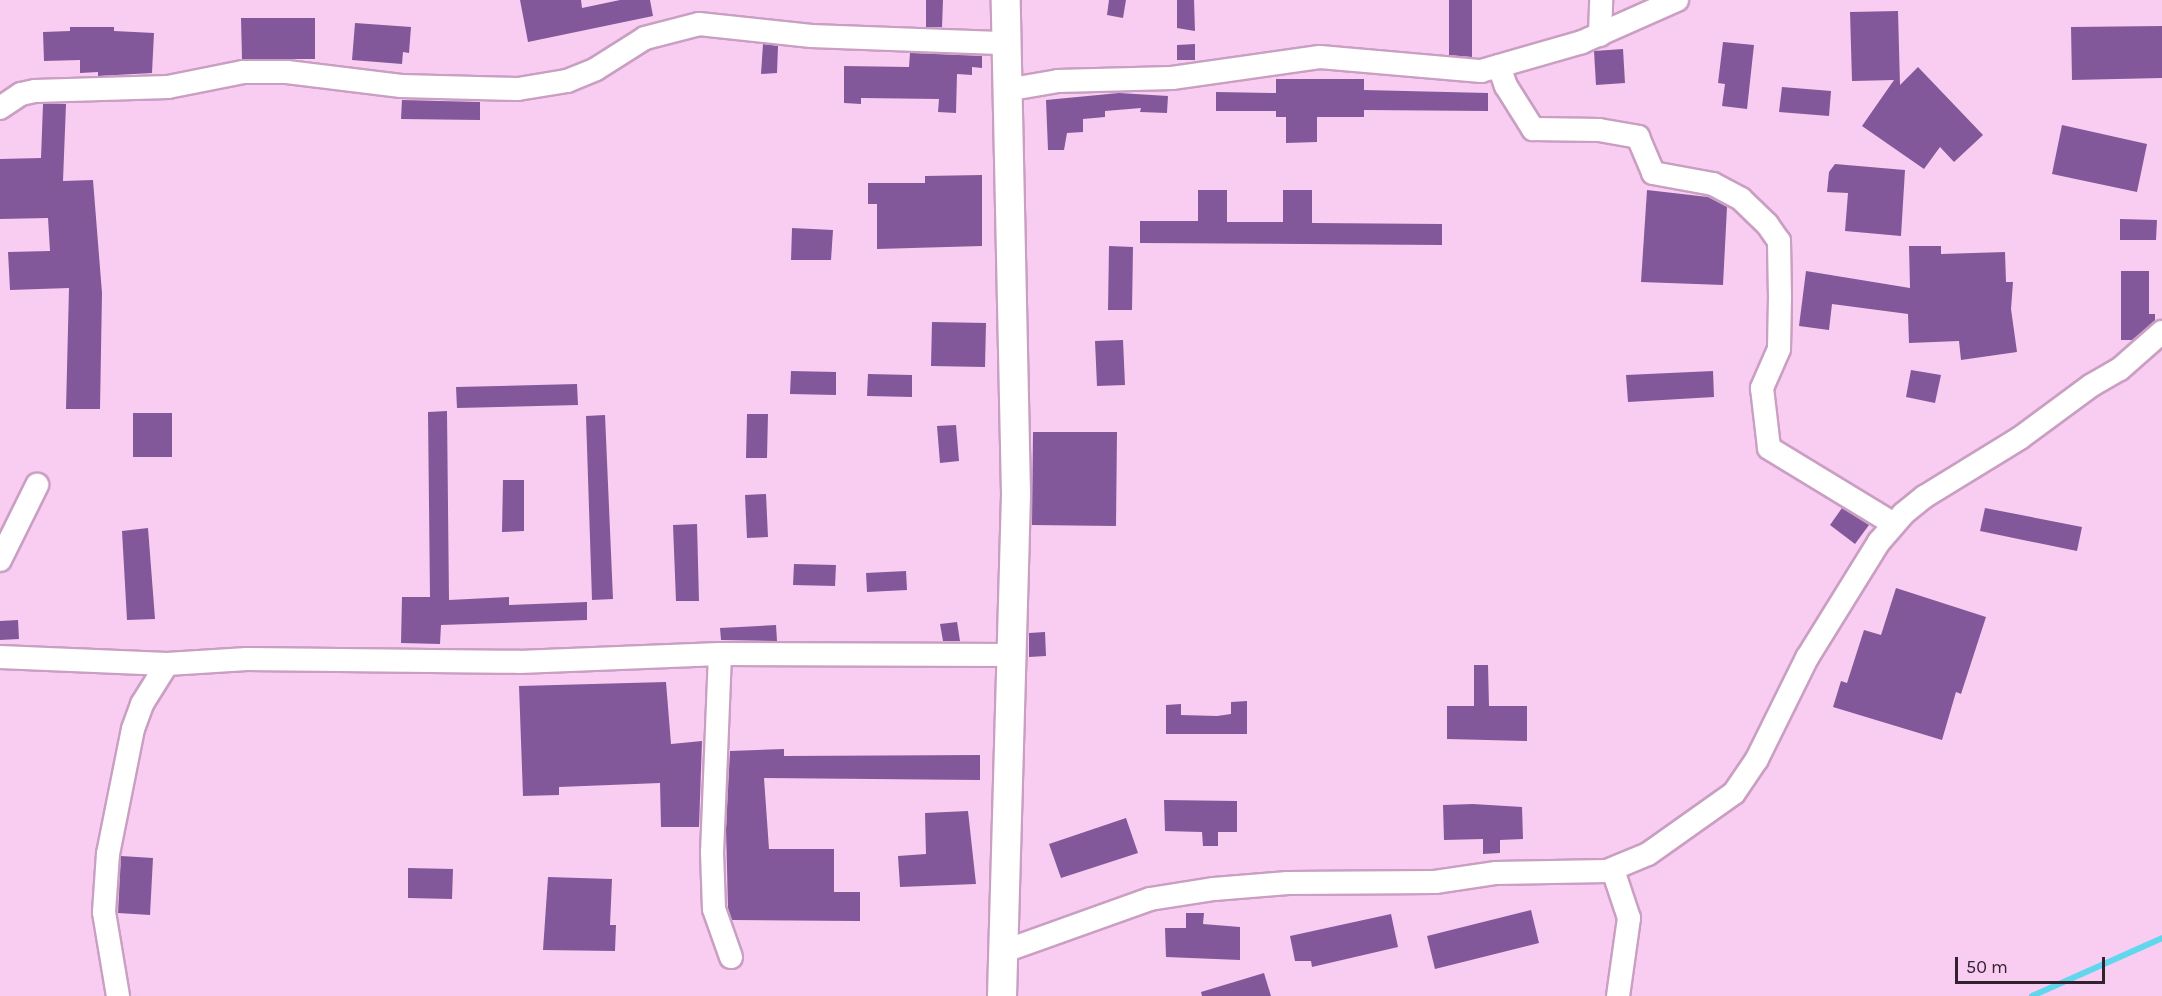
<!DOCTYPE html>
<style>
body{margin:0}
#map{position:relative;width:2162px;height:996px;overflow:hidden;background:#f9cdf1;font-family:Karla,sans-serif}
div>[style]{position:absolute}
.stream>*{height:6px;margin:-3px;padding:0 3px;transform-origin:3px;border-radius:3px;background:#61d7ee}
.building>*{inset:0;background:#82589a}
.roads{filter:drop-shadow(2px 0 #c99fc2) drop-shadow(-2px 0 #c99fc2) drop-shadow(0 2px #c99fc2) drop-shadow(0 -2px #c99fc2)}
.minor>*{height:22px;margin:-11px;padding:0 11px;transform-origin:11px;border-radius:11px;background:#fff}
.tertiary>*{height:28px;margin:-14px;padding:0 14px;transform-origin:14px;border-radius:14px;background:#fff}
span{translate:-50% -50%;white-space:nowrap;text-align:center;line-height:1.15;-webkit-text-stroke:6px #f9cdf1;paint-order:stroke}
.scale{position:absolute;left:1955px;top:957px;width:150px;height:27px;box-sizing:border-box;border:3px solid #322230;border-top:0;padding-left:8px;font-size:18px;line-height:21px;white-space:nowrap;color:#322230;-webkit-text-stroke:4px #f9cdf1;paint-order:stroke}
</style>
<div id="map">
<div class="stream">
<div style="left:2032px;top:996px;width:142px;rotate:-24deg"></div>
</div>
<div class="building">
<div style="clip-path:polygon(520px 0,581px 0,582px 8px,620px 0,650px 0,653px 16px,528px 42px)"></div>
<div style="clip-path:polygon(926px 0,943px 0,942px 27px,926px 27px)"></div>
<div style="clip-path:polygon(1109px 0,1126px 0,1123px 18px,1107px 15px)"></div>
<div style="clip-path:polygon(1177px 0,1194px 0,1195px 31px,1177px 28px)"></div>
<div style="clip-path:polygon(1449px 0,1472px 0,1472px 57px,1449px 55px)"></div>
<div style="clip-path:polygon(1898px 11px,1900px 85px,1918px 67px,1983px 135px,1954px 162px,1940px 147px,1924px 169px,1862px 126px,1894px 80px,1852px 81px,1850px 12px)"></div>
<div style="clip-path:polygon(241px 18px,315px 18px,315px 59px,242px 59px)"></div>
<div style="clip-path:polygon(355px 23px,411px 27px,409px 53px,403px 52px,402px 64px,352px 60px)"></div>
<div style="clip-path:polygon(2162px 26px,2162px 78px,2072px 80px,2071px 27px)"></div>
<div style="clip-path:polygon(70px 27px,114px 27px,114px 31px,154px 33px,152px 73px,98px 76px,98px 72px,80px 73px,80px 60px,44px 61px,43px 32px,70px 31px)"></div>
<div style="clip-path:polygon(1723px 42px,1754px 45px,1747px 109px,1722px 106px,1725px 84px,1718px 83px)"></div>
<div style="clip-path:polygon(763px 44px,778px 46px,777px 73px,761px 74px)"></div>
<div style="clip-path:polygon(1195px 44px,1195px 60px,1177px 60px,1177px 45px)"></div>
<div style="clip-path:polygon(1623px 49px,1625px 83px,1596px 85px,1594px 51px)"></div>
<div style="clip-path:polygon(910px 53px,982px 56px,982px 68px,972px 67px,972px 75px,957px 74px,956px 113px,938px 112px,939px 99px,861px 98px,861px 104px,844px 103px,844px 66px,909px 67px)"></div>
<div style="clip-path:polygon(1276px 79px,1364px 79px,1364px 90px,1488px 93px,1488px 111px,1364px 110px,1364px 117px,1317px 117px,1317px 142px,1286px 143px,1286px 117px,1276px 117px,1276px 111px,1216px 111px,1216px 92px,1276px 93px)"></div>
<div style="clip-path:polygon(1782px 87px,1831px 91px,1829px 116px,1779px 112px)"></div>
<div style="clip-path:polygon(1119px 93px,1168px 96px,1167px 113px,1140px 112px,1141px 108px,1105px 111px,1105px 117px,1083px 119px,1083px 132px,1067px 133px,1064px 150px,1048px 150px,1046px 100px)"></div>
<div style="clip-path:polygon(402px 100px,480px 102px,480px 120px,401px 119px)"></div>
<div style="clip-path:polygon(43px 104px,66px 104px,63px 181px,93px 180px,102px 293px,100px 409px,66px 409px,69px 288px,10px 290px,8px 252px,50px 251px,48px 218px,0 219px,0 159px,41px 158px)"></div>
<div style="clip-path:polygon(2062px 125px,2147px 144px,2137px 192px,2052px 174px)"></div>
<div style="clip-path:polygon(1835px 164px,1905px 170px,1901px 236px,1845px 231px,1848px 193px,1827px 192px,1829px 172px)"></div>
<div style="clip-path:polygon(982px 175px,982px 246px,877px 249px,877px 204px,868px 204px,868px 183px,925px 183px,925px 176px)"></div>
<div style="clip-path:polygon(1198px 190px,1227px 190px,1227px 222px,1283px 222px,1283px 190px,1312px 190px,1312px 223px,1442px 224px,1442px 245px,1140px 243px,1140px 221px,1198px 221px)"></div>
<div style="clip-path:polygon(1647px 190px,1708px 197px,1727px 207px,1723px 285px,1641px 282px)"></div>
<div style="clip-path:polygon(2120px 219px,2157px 220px,2156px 240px,2120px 240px)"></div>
<div style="clip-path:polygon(792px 228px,833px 230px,831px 260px,791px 260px)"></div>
<div style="clip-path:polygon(1109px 246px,1133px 247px,1132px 310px,1108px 310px)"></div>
<div style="clip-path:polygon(1909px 246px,1941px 246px,1941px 254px,2005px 252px,2006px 282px,2013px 282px,2011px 309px,2017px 352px,1961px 360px,1959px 341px,1909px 343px,1908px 314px,1832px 304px,1829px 330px,1799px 326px,1806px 271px,1910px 288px)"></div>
<div style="clip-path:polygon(2121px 271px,2149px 271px,2149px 314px,2155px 314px,2155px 321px,2132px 340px,2121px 340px)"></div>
<div style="clip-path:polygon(932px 322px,986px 323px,985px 367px,931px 366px)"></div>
<div style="clip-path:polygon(1123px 340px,1125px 385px,1097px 386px,1095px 341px)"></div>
<div style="clip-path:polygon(1911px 370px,1941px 375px,1935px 403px,1906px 397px)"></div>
<div style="clip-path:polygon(791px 371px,836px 372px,836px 395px,790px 394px)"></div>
<div style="clip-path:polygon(1713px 371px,1714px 397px,1628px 402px,1626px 375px)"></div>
<div style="clip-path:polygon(868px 374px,912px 375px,912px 397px,867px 396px)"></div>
<div style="clip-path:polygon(577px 384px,578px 405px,457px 408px,456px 387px)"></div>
<div style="clip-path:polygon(447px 411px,449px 600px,509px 597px,509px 605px,587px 602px,587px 620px,441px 625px,440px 644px,401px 643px,402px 597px,430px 597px,428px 412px)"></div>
<div style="clip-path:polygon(133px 413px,172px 413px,172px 457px,133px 457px)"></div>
<div style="clip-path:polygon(747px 414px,768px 414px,767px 458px,746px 458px)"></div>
<div style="clip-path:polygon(605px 415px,613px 599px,592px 600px,586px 416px)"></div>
<div style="clip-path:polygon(956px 425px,959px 461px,940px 463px,937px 426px)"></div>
<div style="clip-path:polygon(1033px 432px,1117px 432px,1116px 526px,1032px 525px)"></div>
<div style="clip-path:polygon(503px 480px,524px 480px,524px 531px,502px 532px)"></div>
<div style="clip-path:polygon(766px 494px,768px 537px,747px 538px,745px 495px)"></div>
<div style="clip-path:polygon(1842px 508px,1869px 525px,1855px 544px,1830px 525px)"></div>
<div style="clip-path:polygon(1985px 508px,2082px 527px,2077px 551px,1980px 531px)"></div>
<div style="clip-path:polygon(697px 524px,699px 601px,676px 601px,673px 525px)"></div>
<div style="clip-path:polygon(148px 528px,155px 619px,127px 620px,122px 531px)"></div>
<div style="clip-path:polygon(794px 564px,836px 565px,835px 586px,793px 585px)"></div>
<div style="clip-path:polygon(906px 571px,907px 590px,867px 592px,866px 573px)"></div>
<div style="clip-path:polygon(1896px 588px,1986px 617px,1961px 694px,1956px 692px,1942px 740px,1833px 707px,1841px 681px,1847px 683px,1864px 630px,1881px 635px)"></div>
<div style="clip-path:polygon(18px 620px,19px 639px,0 640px,0 621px)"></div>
<div style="clip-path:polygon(957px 622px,960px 641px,943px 641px,940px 624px)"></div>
<div style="clip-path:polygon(776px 625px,777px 641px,721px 640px,720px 628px)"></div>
<div style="clip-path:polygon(1045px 632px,1046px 656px,1029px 657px,1029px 633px)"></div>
<div style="clip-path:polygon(1474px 665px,1488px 665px,1489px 706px,1527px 706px,1527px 741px,1447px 739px,1447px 706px,1474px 706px)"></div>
<div style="clip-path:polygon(666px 682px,671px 744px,702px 741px,699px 827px,661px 827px,660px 783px,559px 787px,559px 795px,523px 796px,519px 686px)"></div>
<div style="clip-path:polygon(1247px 701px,1247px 734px,1166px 734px,1166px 705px,1181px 704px,1181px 715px,1217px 716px,1231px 714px,1231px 702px)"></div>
<div style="clip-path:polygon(784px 749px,784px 756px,980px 755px,980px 780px,764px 778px,769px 849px,834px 849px,834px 892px,860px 892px,860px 921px,732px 920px,728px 908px,726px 829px,730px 751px)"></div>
<div style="clip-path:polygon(1164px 800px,1237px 801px,1237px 832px,1218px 832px,1218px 846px,1203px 846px,1202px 832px,1165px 831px)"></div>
<div style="clip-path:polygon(1473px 804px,1522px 807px,1523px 839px,1500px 840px,1500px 853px,1483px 854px,1483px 839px,1444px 840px,1443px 805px)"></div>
<div style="clip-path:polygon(968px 811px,976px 884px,900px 887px,898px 856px,926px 854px,925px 813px)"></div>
<div style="clip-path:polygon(1126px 818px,1138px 853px,1061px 878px,1049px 844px)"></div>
<div style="clip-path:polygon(121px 856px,153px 858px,150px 915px,118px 913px)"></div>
<div style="clip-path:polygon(408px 868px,453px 869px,452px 899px,408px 898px)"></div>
<div style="clip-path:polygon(548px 877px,612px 879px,610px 925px,616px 925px,615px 951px,543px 950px)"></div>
<div style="clip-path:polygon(1531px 910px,1539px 943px,1435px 969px,1427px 936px)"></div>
<div style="clip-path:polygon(1186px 913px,1204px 913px,1203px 924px,1240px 927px,1240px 960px,1166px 957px,1165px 928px,1186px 928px)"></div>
<div style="clip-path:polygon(1391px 914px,1398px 947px,1312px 967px,1311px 961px,1295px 961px,1290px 936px)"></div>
<div style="clip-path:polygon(1264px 973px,1271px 996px,1202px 996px,1201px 992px)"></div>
</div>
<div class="roads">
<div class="minor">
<div style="left:1600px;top:35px;width:35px;rotate:-88deg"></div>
<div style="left:1499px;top:66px;width:21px;rotate:71deg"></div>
<div style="left:1506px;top:86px;width:51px;rotate:57.9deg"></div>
<div style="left:1533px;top:129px;width:66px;rotate:0.9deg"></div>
<div style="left:1599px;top:130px;width:40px;rotate:10deg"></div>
<div style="left:1638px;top:137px;width:39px;rotate:67deg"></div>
<div style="left:1653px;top:173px;width:61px;rotate:10.4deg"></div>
<div style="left:1713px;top:184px;width:32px;rotate:28deg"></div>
<div style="left:1741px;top:199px;width:36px;rotate:44deg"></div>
<div style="left:1767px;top:224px;width:21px;rotate:55deg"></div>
<div style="left:1779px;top:241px;width:56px;rotate:89deg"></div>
<div style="left:1780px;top:297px;width:52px;rotate:91.1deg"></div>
<div style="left:1779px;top:349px;width:43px;rotate:113.6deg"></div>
<div style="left:1762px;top:388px;width:60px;rotate:83.3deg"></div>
<div style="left:1769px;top:448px;width:146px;rotate:31.3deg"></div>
<div style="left:1006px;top:90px;width:53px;rotate:-9.8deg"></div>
<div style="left:1058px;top:81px;width:114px;rotate:-1.5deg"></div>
<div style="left:1172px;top:78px;width:149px;rotate:-8.1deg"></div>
<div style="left:1320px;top:57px;width:162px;rotate:5deg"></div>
<div style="left:1481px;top:71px;width:105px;rotate:-16deg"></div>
<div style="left:1582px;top:42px;width:104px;rotate:-23.9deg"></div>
<div style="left:0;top:108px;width:25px;rotate:-34deg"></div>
<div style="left:21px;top:94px;width:14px;rotate:-12deg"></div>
<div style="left:35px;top:91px;width:133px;rotate:-1.7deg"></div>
<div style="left:168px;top:87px;width:76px;rotate:-11.3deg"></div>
<div style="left:243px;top:72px;width:44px"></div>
<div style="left:287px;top:72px;width:115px;rotate:7deg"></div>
<div style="left:401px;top:86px;width:117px;rotate:1.5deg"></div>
<div style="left:518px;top:89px;width:50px;rotate:-9.3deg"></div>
<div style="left:567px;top:81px;width:31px;rotate:-22deg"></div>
<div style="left:596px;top:69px;width:58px;rotate:-32.3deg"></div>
<div style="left:645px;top:38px;width:56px;rotate:-14.5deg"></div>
<div style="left:699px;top:24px;width:113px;rotate:6.1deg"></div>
<div style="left:811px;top:36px;width:195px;rotate:2.1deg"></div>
<div style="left:0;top:560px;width:84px;rotate:-63.7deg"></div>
<div style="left:720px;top:654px;width:198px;rotate:92.3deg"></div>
<div style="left:712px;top:852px;width:57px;rotate:88deg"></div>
<div style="left:714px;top:909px;width:51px;rotate:70.5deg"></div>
<div style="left:0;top:657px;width:167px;rotate:2.4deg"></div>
<div style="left:167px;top:664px;width:80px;rotate:-3.6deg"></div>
<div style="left:247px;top:659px;width:272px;rotate:0.6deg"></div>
<div style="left:519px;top:662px;width:201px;rotate:-2.3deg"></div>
<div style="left:720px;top:654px;width:291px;rotate:0.2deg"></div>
<div style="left:1613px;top:870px;width:51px;rotate:71.6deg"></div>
<div style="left:1629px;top:918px;width:79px;rotate:98deg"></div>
<div style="left:1002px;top:952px;width:157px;rotate:-19.7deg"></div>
<div style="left:1150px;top:899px;width:65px;rotate:-8.9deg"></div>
<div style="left:1214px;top:889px;width:74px;rotate:-4.6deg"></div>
<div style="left:1288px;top:883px;width:147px;rotate:-0.4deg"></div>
<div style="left:1435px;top:882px;width:62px;rotate:-8.4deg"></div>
<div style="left:1496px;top:873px;width:111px;rotate:-1deg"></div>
<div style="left:1607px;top:871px;width:44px;rotate:-22.5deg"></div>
<div style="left:1648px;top:854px;width:105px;rotate:-35.3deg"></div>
<div style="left:1734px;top:793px;width:41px;rotate:-55.9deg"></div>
<div style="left:1757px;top:759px;width:113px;rotate:-63.7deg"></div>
<div style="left:1807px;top:658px;width:137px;rotate:-58.2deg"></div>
<div style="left:1879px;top:542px;width:37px;rotate:-49deg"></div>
<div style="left:1903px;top:514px;width:27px;rotate:-39deg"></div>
<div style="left:1924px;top:497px;width:113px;rotate:-31.6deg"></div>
<div style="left:2020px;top:438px;width:89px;rotate:-36.4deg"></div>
<div style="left:2092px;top:385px;width:32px;rotate:-30deg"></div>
<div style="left:2120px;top:369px;width:56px;rotate:-41.4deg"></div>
<div style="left:118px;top:996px;width:85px;rotate:-99.5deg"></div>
<div style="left:104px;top:912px;width:58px;rotate:-86.1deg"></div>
<div style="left:108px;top:854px;width:127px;rotate:-78.7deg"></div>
<div style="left:133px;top:729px;width:27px;rotate:-70deg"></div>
<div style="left:142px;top:704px;width:47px;rotate:-58deg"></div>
</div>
<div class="tertiary">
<div style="left:1002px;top:996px;width:502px;rotate:-88.4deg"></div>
<div style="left:1016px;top:494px;width:494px;rotate:-91.2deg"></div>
</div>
</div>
<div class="scale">50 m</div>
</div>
